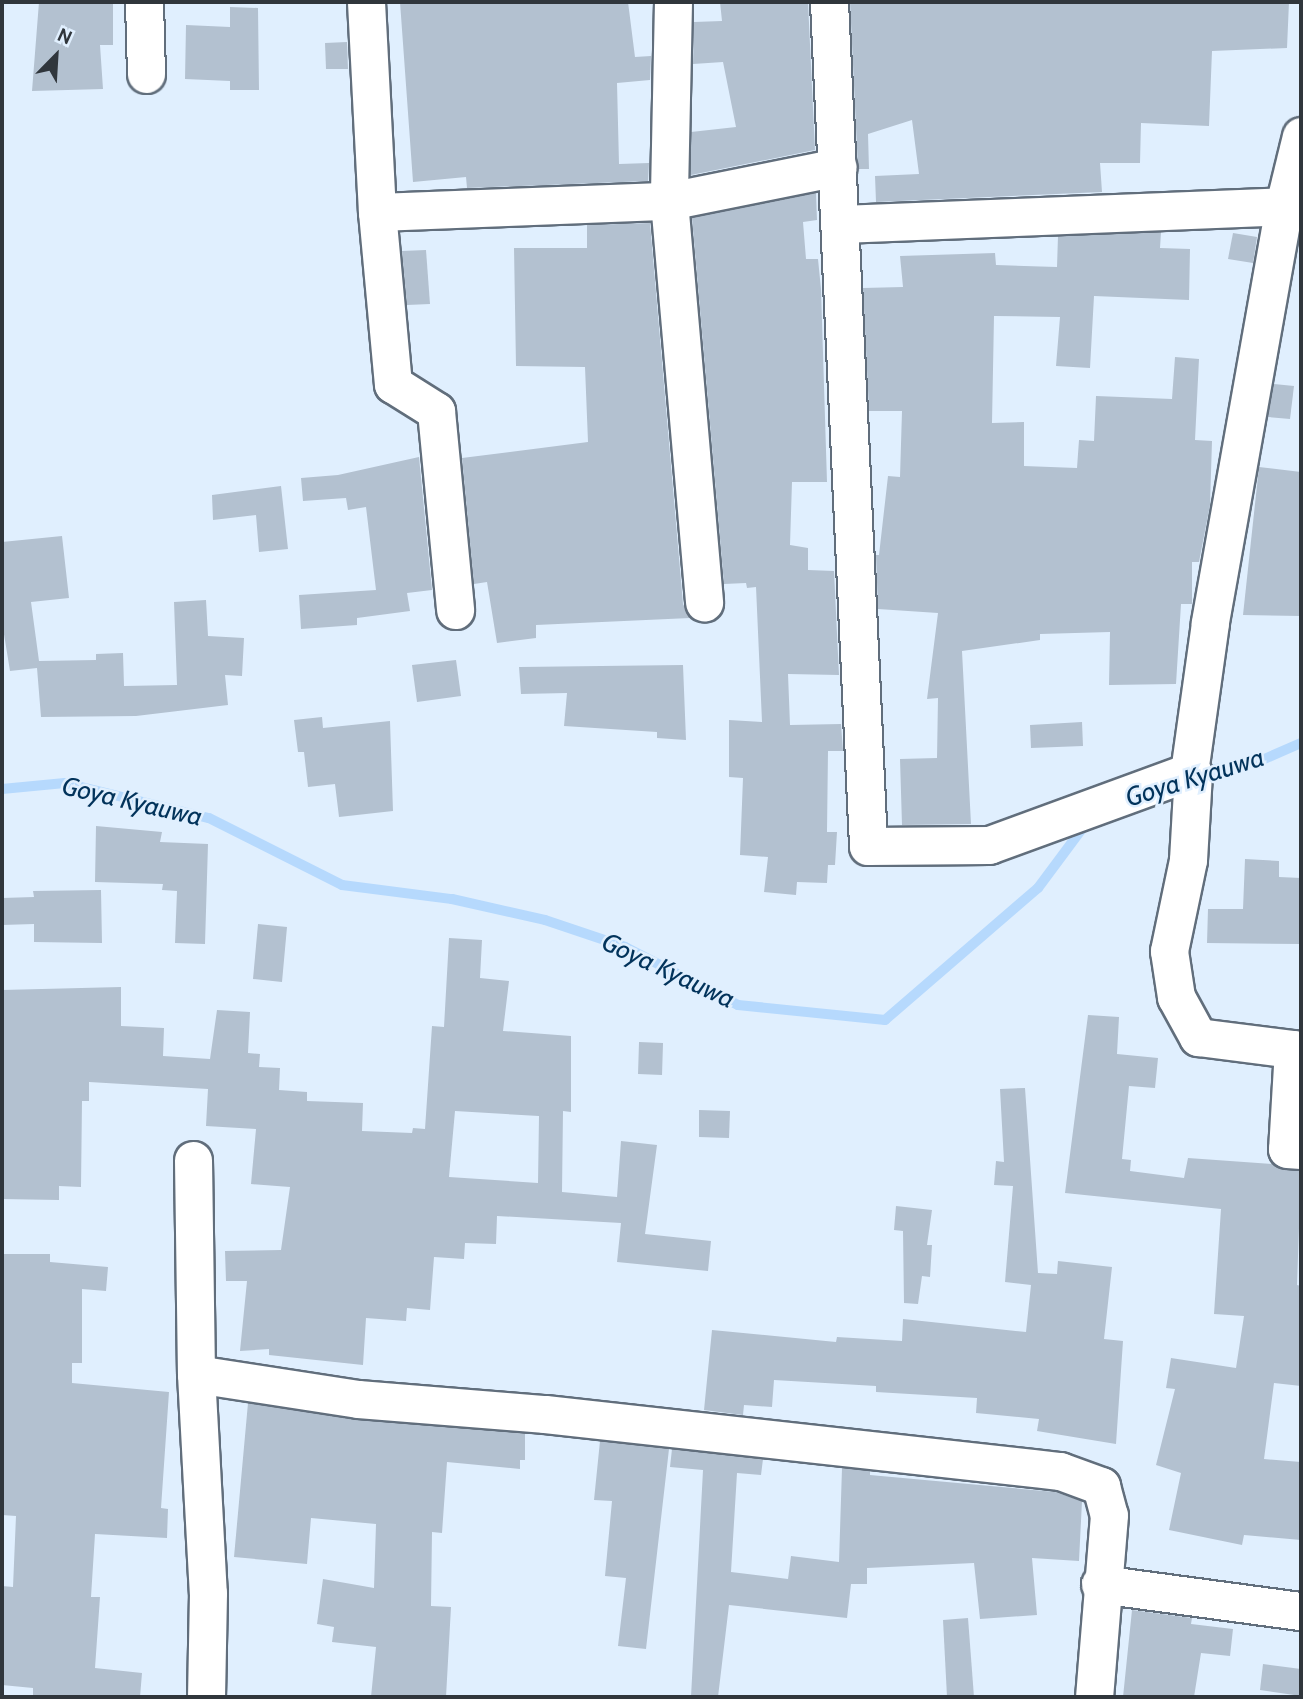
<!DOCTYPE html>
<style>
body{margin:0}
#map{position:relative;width:1303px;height:1699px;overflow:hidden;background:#e0effe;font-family:Cabin,sans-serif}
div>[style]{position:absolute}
.stream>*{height:10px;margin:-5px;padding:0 5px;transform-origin:5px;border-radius:5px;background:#b6d9fd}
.building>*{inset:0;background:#b3c1d0}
.roads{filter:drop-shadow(2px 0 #616e7c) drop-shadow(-2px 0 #616e7c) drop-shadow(0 2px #616e7c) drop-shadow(0 -2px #616e7c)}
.minor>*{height:37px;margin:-18.5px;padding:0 18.5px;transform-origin:18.5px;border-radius:18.5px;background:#fff}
span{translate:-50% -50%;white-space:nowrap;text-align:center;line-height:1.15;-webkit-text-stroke:5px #e0effe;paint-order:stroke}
.water-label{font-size:26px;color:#02335b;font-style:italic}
.frame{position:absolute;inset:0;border:4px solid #30363c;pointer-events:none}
.north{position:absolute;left:21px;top:21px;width:70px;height:70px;-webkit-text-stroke:5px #e0effe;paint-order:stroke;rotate:24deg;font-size:19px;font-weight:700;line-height:28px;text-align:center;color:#30363c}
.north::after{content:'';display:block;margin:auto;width:24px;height:32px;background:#30363c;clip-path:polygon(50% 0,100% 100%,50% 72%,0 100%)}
</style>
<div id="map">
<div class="stream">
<div style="left:1201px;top:772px;width:62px;rotate:-11.1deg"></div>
<div style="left:1262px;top:760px;width:43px;rotate:-23.6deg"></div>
<div style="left:2px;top:789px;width:63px;rotate:-5.4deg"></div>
<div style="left:65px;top:783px;width:148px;rotate:13.7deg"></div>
<div style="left:209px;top:818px;width:149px;rotate:26.7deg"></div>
<div style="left:342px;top:885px;width:111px;rotate:7.3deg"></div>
<div style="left:452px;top:899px;width:95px;rotate:12.7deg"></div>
<div style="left:545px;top:920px;width:84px;rotate:18.6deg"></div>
<div style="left:625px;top:947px;width:127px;rotate:27.2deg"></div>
<div style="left:738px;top:1005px;width:148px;rotate:5.8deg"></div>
<div style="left:885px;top:1020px;width:202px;rotate:-40.8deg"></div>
<div style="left:1038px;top:888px;width:82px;rotate:-53.4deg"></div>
</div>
<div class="building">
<div style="clip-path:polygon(39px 2px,113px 2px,113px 45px,100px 45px,103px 89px,32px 91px)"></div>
<div style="clip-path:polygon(400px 2px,628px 2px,635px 57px,651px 56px,650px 80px,617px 83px,619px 164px,649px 163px,648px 181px,467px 188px,466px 177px,413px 182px)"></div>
<div style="clip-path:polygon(720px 2px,808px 2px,815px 150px,691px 175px,691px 132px,736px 127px,723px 62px,693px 64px,694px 22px,722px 21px)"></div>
<div style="clip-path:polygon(850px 2px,1289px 2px,1287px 48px,1212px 51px,1209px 126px,1141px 123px,1140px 163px,1100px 163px,1102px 192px,876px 202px,875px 176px,919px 174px,912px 120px,868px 134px,869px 169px,858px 169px)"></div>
<div style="clip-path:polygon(230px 7px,258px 8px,259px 90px,230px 90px,230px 81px,185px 79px,186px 25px,230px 27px)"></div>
<div style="clip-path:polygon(347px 42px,348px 69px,326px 69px,325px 43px)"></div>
<div style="clip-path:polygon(816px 193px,817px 220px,803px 222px,806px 259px,818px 259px,821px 289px,827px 482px,792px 482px,790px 545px,808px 548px,808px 570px,834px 571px,839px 675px,788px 674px,790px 725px,841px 724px,843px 751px,828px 751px,827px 832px,837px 832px,835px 865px,828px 865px,827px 883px,797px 882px,796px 895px,764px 892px,768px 857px,740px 855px,743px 778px,729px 777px,729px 720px,762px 722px,756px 587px,747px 588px,746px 583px,724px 584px,692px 218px)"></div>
<div style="clip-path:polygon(650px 223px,683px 604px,690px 618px,536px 625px,536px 638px,497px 643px,487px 582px,474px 584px,462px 458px,588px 442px,585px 367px,516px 366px,514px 248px,587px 248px,587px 225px)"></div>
<div style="clip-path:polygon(1161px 232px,1160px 248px,1190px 249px,1189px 300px,1094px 296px,1090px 368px,1056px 366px,1060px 317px,994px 316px,992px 423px,1024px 422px,1024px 466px,1077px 468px,1079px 440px,1094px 441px,1096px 396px,1172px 399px,1175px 357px,1199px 359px,1195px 440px,1212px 441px,1210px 505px,1199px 562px,1192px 562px,1192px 604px,1181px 604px,1176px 684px,1109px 685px,1110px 632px,1040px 634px,1040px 640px,962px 651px,971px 824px,902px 825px,900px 759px,937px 758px,938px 698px,927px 699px,938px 613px,878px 609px,876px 555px,879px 555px,888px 476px,900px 477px,902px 411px,869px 411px,863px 288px,903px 287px,900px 256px,995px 253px,996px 265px,1057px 267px,1058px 236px)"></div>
<div style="clip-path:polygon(1233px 233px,1257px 237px,1253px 263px,1228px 259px)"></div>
<div style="clip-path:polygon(426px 250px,430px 304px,407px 305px,402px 251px)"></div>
<div style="clip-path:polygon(1274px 384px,1294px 386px,1290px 419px,1268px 417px)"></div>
<div style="clip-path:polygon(419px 457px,432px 590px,407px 593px,410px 611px,357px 618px,357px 625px,301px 629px,299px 595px,376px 590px,366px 507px,348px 510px,346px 498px,303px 501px,301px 478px,338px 475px)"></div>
<div style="clip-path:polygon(1259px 467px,1301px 472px,1301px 616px,1243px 615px)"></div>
<div style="clip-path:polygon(281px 486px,288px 549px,259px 552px,256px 515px,213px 520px,212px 495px)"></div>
<div style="clip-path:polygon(62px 536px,69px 598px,31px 602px,39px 661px,96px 660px,96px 654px,123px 653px,124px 686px,177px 685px,174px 602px,206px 600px,208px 636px,244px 638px,242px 676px,225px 675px,228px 705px,136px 716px,41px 717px,37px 668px,10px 671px,2px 622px,2px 542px)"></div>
<div style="clip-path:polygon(456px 660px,461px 696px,417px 702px,412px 665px)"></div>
<div style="clip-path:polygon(683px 665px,686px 740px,657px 738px,657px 732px,564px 726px,567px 693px,521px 694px,519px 667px)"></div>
<div style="clip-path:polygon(322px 717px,323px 728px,390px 721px,393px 811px,339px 817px,335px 784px,308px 787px,304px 752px,298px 752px,294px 720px)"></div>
<div style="clip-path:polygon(1082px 722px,1083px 746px,1031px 748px,1030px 725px)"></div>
<div style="clip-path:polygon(96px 826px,162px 832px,160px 842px,208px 844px,205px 944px,175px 943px,177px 891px,162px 890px,163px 884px,95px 882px)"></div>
<div style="clip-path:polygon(1245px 859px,1279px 861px,1279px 877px,1301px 878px,1301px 944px,1207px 943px,1208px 909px,1243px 909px)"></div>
<div style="clip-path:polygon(101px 890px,102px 943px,34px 942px,34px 924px,2px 925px,2px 898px,34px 897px,33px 891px)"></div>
<div style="clip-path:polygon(258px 924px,287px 927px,282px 982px,253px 979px)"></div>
<div style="clip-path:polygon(evenodd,449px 938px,482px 940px,480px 978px,509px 981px,503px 1031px,571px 1036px,571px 1112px,563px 1111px,562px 1192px,617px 1197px,621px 1141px,657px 1145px,645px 1234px,711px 1241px,708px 1271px,617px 1262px,621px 1223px,497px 1216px,496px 1244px,465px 1243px,464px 1259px,434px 1257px,430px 1310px,407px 1308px,406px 1321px,366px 1318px,363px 1365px,269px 1355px,269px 1349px,240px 1351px,247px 1281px,226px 1281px,225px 1251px,281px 1250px,290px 1187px,251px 1184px,256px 1129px,206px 1126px,208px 1089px,89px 1082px,89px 1101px,82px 1101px,81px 1187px,59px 1186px,59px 1200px,2px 1199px,2px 990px,121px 987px,121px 1026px,164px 1028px,163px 1056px,210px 1059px,217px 1010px,250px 1012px,248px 1053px,260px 1054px,259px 1067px,280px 1068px,279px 1090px,307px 1092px,307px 1101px,363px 1103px,362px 1131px,412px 1133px,413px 1128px,425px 1129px,432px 1026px,444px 1027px,449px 938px,455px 1111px,539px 1116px,538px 1183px,449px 1177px,455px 1111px)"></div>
<div style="clip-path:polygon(1088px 1015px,1119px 1017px,1117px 1054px,1158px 1058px,1155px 1088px,1129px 1086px,1122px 1159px,1131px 1160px,1130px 1171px,1184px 1178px,1188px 1158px,1273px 1164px,1301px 1171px,1297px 1285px,1301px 1286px,1301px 1386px,1274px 1383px,1264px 1459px,1301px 1462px,1301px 1540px,1244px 1535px,1242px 1545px,1169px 1530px,1181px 1473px,1156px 1465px,1175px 1389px,1166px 1388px,1171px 1358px,1236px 1368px,1244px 1316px,1214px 1314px,1221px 1209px,1065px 1193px)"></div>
<div style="clip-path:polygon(639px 1042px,663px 1043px,662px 1075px,638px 1074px)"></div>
<div style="clip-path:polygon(1025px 1088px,1038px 1273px,1057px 1274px,1058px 1261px,1112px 1267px,1104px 1339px,1123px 1341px,1116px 1444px,1037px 1431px,1039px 1419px,976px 1413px,977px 1398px,876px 1392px,876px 1386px,774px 1380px,772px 1407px,744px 1405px,743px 1415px,704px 1410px,712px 1330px,836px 1342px,837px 1337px,902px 1341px,903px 1319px,1026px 1332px,1031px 1285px,1005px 1282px,1013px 1186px,994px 1185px,996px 1161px,1004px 1162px,1000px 1089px)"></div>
<div style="clip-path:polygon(699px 1110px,730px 1111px,729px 1138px,699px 1137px)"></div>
<div style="clip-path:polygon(896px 1206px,932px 1210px,927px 1245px,932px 1245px,930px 1277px,922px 1276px,918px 1304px,904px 1303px,903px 1231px,894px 1230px)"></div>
<div style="clip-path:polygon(3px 1254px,50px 1254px,50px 1262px,108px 1267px,106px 1291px,82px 1289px,82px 1363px,72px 1363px,72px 1383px,169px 1392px,161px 1508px,168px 1509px,167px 1538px,95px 1534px,91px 1597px,100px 1597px,95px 1668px,142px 1673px,140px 1697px,33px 1697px,33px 1688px,2px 1685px,2px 1586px,13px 1587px,16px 1516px,2px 1515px)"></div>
<div style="clip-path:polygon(248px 1403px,356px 1420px,525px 1433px,525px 1460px,520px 1460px,520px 1469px,447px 1462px,442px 1533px,432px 1532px,431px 1606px,451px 1607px,446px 1697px,371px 1697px,376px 1647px,332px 1642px,334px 1627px,317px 1624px,323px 1579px,374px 1588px,376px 1524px,311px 1518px,307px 1564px,234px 1557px)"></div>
<div style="clip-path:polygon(600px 1441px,669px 1449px,646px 1649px,618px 1646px,626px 1578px,605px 1576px,612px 1501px,594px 1500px)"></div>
<div style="clip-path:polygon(672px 1449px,763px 1459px,761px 1475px,737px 1473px,731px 1572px,788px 1579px,791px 1556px,839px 1562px,842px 1468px,870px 1471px,870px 1475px,1055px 1492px,1082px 1501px,1079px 1561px,1032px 1558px,1037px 1615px,980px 1619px,974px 1563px,867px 1568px,867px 1584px,851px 1584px,847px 1618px,729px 1605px,718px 1697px,691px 1697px,703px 1470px,670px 1467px)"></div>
<div style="clip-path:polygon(1132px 1610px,1192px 1618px,1191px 1624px,1233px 1629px,1230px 1656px,1201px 1653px,1194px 1697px,1123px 1697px)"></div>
<div style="clip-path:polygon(968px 1618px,974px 1697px,947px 1697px,943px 1620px)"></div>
<div style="clip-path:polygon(1263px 1664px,1301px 1669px,1301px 1696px,1260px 1690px)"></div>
</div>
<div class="roads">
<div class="minor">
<div style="left:144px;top:2px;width:72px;rotate:88.4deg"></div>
<div style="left:366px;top:2px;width:210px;rotate:87deg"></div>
<div style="left:377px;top:212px;width:173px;rotate:84.7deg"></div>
<div style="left:393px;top:384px;width:51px;rotate:32.1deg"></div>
<div style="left:436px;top:411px;width:200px;rotate:84.5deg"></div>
<div style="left:673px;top:2px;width:199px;rotate:91.2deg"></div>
<div style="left:669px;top:201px;width:403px;rotate:85deg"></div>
<div style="left:829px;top:2px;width:845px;rotate:87.35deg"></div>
<div style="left:868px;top:846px;width:121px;rotate:-0.5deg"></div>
<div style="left:989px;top:845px;width:213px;rotate:-20.1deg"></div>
<div style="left:1301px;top:136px;width:72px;rotate:103.7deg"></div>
<div style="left:1284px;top:206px;width:424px;rotate:100.1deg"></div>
<div style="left:1210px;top:623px;width:150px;rotate:98deg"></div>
<div style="left:1189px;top:772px;width:4px;rotate:14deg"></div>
<div style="left:1193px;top:773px;width:87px;rotate:93.3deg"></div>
<div style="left:1188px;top:860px;width:93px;rotate:101.8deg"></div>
<div style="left:1169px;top:951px;width:47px;rotate:81.3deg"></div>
<div style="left:1176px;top:997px;width:46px;rotate:61.2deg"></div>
<div style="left:1198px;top:1037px;width:96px;rotate:7.2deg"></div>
<div style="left:1293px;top:1049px;width:100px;rotate:93.4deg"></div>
<div style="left:1287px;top:1149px;width:14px;rotate:4deg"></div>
<div style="left:377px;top:212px;width:292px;rotate:-2.2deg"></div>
<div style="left:669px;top:201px;width:172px;rotate:-11.4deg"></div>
<div style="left:841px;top:224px;width:443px;rotate:-2.3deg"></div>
<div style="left:193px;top:1160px;width:214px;rotate:89.2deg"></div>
<div style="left:196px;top:1374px;width:219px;rotate:86.9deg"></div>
<div style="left:208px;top:1593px;width:104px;rotate:91.1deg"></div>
<div style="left:196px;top:1374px;width:164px;rotate:8.8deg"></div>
<div style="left:358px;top:1399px;width:188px;rotate:4.6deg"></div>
<div style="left:545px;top:1414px;width:518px;rotate:6.32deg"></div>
<div style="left:1060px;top:1471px;width:44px;rotate:20.1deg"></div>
<div style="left:1101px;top:1486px;width:30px;rotate:75deg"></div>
<div style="left:1109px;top:1515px;width:183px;rotate:94.7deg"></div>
<div style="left:1100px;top:1584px;width:203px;rotate:7.7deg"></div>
</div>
</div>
<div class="water-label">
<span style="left:1195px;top:778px;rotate:-17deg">Goya Kyauwa</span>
<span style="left:132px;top:802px;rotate:13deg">Goya Kyauwa</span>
<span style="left:668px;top:971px;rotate:25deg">Goya Kyauwa</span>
</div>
<div class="frame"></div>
<div class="north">N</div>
</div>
